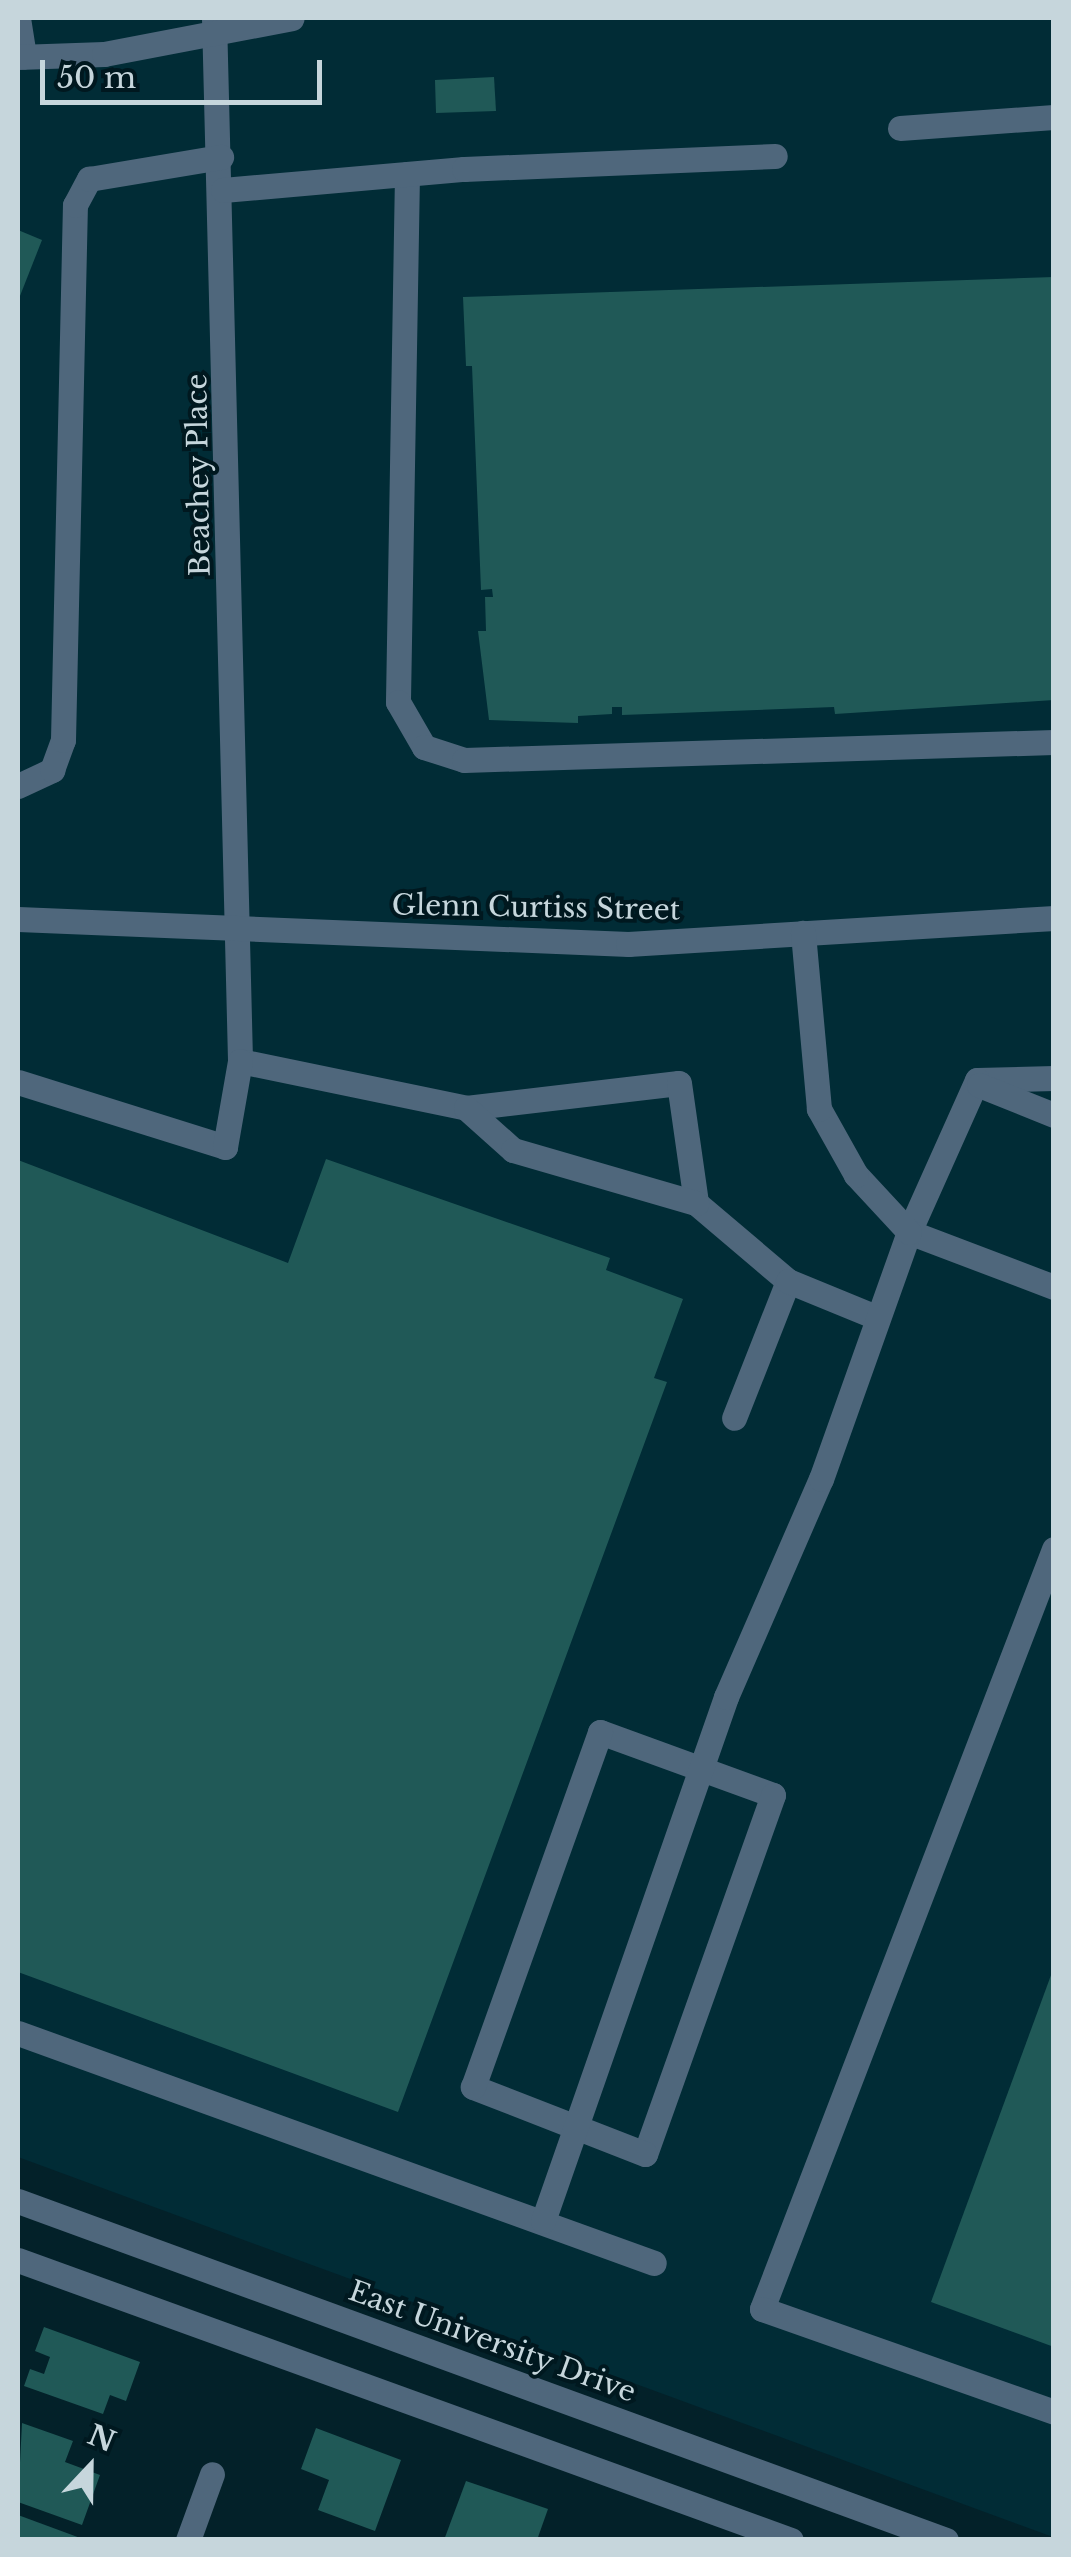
<!DOCTYPE html>
<style>
body{margin:0}
#map{position:relative;width:1071px;height:2557px;overflow:hidden;background:#032129;font-family:"Libre Baskerville",serif}
div>[style]{position:absolute}
.built>*{inset:0;background:#012c36}
.building>*{inset:0;background:#205957}
.minor>*{height:25px;margin:-12.5px;padding:0 12.5px;transform-origin:12.5px;border-radius:12.5px;background:#4f677c}
span{translate:-50% -50%;white-space:nowrap;text-align:center;line-height:1.15;-webkit-text-stroke:8px #00181f;paint-order:stroke}
.street-label{font-size:28px;color:#c6d6dc}
.frame{position:absolute;inset:0;border:20px solid #c6d6dc;pointer-events:none}
.north{position:absolute;left:40px;top:2417px;width:100px;height:100px;-webkit-text-stroke:8px #00181f;paint-order:stroke;rotate:22deg;font-size:28px;font-weight:700;line-height:40px;text-align:center;color:#c6d6dc}
.north::after{content:'';display:block;margin:auto;width:35px;height:45px;background:#c6d6dc;clip-path:polygon(50% 0,100% 100%,50% 72%,0 100%)}
.scale{position:absolute;left:40px;top:60px;width:282px;height:45px;box-sizing:border-box;border:5px solid #c6d6dc;border-top:0;padding-left:12px;font-size:30px;line-height:35px;white-space:nowrap;color:#c6d6dc;-webkit-text-stroke:8px #00181f;paint-order:stroke}
</style>
<div id="map">
<div class="built">
<div style="clip-path:polygon(18px 18px,1053px 18px,1053px 2537px,18px 2157px)"></div>
</div>
<div class="building">
<div style="clip-path:polygon(494px 77px,496px 111px,436px 113px,435px 80px)"></div>
<div style="clip-path:polygon(18px 230px,42px 240px,18px 301px)"></div>
<div style="clip-path:polygon(1054px 277px,1054px 700px,835px 714px,834px 707px,622px 715px,622px 707px,612px 707px,612px 714px,578px 716px,578px 723px,489px 720px,478px 631px,486px 631px,485px 597px,493px 597px,492px 589px,481px 590px,472px 366px,466px 366px,463px 297px)"></div>
<div style="clip-path:polygon(326px 1159px,610px 1258px,606px 1270px,683px 1299px,654px 1378px,667px 1382px,398px 2112px,18px 1972px,18px 1160px,288px 1263px)"></div>
<div style="clip-path:polygon(1054px 1967px,1054px 2347px,931px 2302px)"></div>
<div style="clip-path:polygon(44px 2327px,140px 2362px,126px 2401px,110px 2395px,103px 2414px,24px 2386px,30px 2369px,44px 2374px,50px 2357px,35px 2351px)"></div>
<div style="clip-path:polygon(22px 2423px,73px 2441px,65px 2462px,100px 2475px,82px 2525px,18px 2502px)"></div>
<div style="clip-path:polygon(316px 2428px,401px 2460px,375px 2531px,318px 2510px,329px 2480px,301px 2469px)"></div>
<div style="clip-path:polygon(466px 2481px,548px 2509px,537px 2540px,444px 2540px)"></div>
<div style="clip-path:polygon(18px 2515px,83px 2539px,83px 2540px,18px 2540px)"></div>
</div>
<div class="minor">
<div style="left:18px;top:18px;width:39px;rotate:81deg"></div>
<div style="left:214px;top:18px;width:1043px;rotate:88.57deg"></div>
<div style="left:240px;top:1061px;width:231px;rotate:11.7deg"></div>
<div style="left:466px;top:1108px;width:214px;rotate:-6.7deg"></div>
<div style="left:679px;top:1083px;width:121px;rotate:81.9deg"></div>
<div style="left:696px;top:1203px;width:121px;rotate:40.3deg"></div>
<div style="left:788px;top:1281px;width:147px;rotate:111.5deg"></div>
<div style="left:18px;top:57px;width:86px;rotate:-2deg"></div>
<div style="left:104px;top:54px;width:191px;rotate:-10.8deg"></div>
<div style="left:900px;top:128px;width:154px;rotate:-4.1deg"></div>
<div style="left:407px;top:174px;width:528px;rotate:90.98deg"></div>
<div style="left:398px;top:702px;width:52px;rotate:60deg"></div>
<div style="left:424px;top:747px;width:42px;rotate:18deg"></div>
<div style="left:464px;top:760px;width:590px;rotate:-1.75deg"></div>
<div style="left:223px;top:190px;width:242px;rotate:-5deg"></div>
<div style="left:464px;top:169px;width:311px;rotate:-2.4deg"></div>
<div style="left:18px;top:786px;width:38px;rotate:-25deg"></div>
<div style="left:52px;top:770px;width:32px;rotate:-70deg"></div>
<div style="left:63px;top:740px;width:535px;rotate:-88.72deg"></div>
<div style="left:75px;top:205px;width:30px;rotate:-62deg"></div>
<div style="left:89px;top:179px;width:134px;rotate:-9.5deg"></div>
<div style="left:18px;top:919px;width:611px;rotate:2.35deg"></div>
<div style="left:628px;top:944px;width:427px;rotate:-3.5deg"></div>
<div style="left:1054px;top:1078px;width:77px;rotate:178.5deg"></div>
<div style="left:977px;top:1080px;width:167px;rotate:114.1deg"></div>
<div style="left:909px;top:1232px;width:155px;rotate:20.8deg"></div>
<div style="left:18px;top:1082px;width:217px;rotate:17.4deg"></div>
<div style="left:225px;top:1147px;width:87px;rotate:-80.1deg"></div>
<div style="left:979px;top:1085px;width:81px;rotate:21.8deg"></div>
<div style="left:466px;top:1108px;width:63px;rotate:41.8deg"></div>
<div style="left:513px;top:1150px;width:191px;rotate:16.2deg"></div>
<div style="left:788px;top:1281px;width:97px;rotate:22.3deg"></div>
<div style="left:1054px;top:1549px;width:814px;rotate:111.02deg"></div>
<div style="left:762px;top:2309px;width:310px;rotate:19.4deg"></div>
<div style="left:600px;top:1732px;width:184px;rotate:20deg"></div>
<div style="left:773px;top:1795px;width:381px;rotate:109.6deg"></div>
<div style="left:645px;top:2154px;width:185px;rotate:-158.7deg"></div>
<div style="left:473px;top:2087px;width:377px;rotate:-70.3deg"></div>
<div style="left:18px;top:2033px;width:676px;rotate:19.88deg"></div>
<div style="left:18px;top:2201px;width:988px;rotate:20.07deg"></div>
<div style="left:543px;top:2221px;width:555px;rotate:-70.75deg"></div>
<div style="left:726px;top:1697px;width:238px;rotate:-66.5deg"></div>
<div style="left:821px;top:1479px;width:262px;rotate:-70.4deg"></div>
<div style="left:909px;top:1232px;width:78px;rotate:-132.9deg"></div>
<div style="left:856px;top:1175px;width:76px;rotate:-119.3deg"></div>
<div style="left:819px;top:1109px;width:177px;rotate:-95.2deg"></div>
<div style="left:18px;top:2260px;width:822px;rotate:19.91deg"></div>
<div style="left:188px;top:2540px;width:70px;rotate:-70deg"></div>
</div>
<div class="street-label">
<span style="left:199px;top:475px;rotate:-91deg">Beachey Place</span>
<span style="left:536px;top:908px;rotate:1deg">Glenn Curtiss Street</span>
<span style="left:492px;top:2342px;rotate:20deg">East University Drive</span>
</div>
<div class="frame"></div>
<div class="north">N</div>
<div class="scale">50 m</div>
</div>
